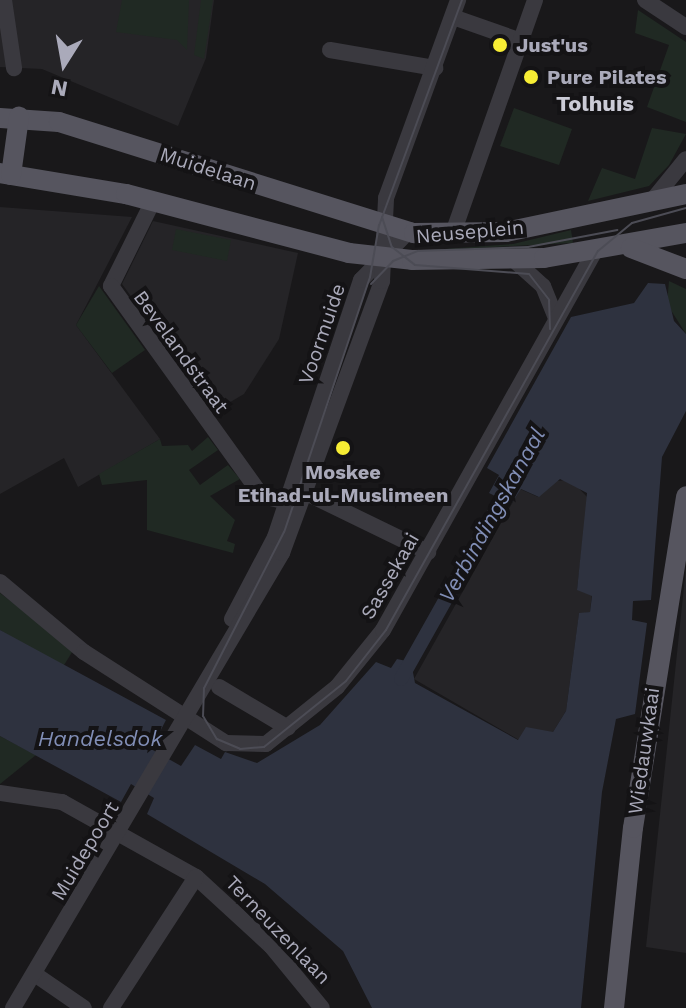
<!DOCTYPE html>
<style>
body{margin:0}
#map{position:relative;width:686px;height:1008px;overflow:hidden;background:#19181a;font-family:"Work Sans",sans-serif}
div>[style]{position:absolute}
.built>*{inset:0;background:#252427}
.green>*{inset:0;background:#202923}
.water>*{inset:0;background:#2e323f}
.canal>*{height:14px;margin:-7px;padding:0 7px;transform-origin:7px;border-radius:7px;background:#2e323f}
.minor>*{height:16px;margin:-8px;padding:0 8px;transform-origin:8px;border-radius:8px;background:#3a393f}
.major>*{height:20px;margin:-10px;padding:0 10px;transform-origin:10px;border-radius:10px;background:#56555f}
.tram>*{height:2px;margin:-1px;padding:0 1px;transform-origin:1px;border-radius:1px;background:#4c4c55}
.dots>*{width:22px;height:22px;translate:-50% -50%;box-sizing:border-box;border:4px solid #141315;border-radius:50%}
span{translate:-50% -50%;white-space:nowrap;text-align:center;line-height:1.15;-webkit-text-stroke:8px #141315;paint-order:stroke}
.poi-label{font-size:20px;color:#aaaaba;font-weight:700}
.left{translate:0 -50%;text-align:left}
.street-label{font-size:20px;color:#aaaaba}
.neighbourhood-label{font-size:22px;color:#cbcbd6;font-weight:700}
.water-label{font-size:22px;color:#818eb6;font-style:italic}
.north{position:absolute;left:24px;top:24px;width:80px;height:80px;-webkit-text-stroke:6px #141315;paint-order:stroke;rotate:191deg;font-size:22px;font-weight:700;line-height:32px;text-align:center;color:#aaaaba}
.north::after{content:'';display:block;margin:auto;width:28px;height:36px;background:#aaaaba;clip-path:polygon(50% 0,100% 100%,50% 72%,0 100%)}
</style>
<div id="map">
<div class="built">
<div style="clip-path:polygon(0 0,214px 0,206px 58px,178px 126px,42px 69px,0 67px)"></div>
<div style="clip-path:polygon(0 207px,132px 217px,76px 325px,160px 439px,78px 487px,64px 458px,0 494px)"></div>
<div style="clip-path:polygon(153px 221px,298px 253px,279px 339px,244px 394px,215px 411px,122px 284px)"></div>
<div style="clip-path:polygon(571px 480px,588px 498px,577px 589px,592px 593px,590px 612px,579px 614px,566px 711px,553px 732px,519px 740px,414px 679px,520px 489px,538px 497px,554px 481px)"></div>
<div style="clip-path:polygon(686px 568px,686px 953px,646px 947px)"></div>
</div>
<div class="green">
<div style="clip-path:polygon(122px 0,189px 0,187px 50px,177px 40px,116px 32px)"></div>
<div style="clip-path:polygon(201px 0,213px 0,204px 59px,194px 55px)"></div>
<div style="clip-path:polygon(638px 10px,686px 42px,686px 122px,647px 107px,669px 45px,635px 33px)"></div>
<div style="clip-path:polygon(514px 108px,572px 129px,559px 165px,500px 146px)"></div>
<div style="clip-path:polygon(652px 128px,686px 134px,669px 165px,649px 186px,588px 201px,602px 168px,635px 179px)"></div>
<div style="clip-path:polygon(176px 229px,231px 240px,227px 261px,172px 250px)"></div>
<div style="clip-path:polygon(571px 230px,573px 243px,416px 251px,513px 244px)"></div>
<div style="clip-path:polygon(669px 281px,686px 289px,686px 334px,667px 304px)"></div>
<div style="clip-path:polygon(99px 286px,145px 350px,112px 373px,76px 325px)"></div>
<div style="clip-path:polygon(208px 437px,218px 450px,189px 470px,200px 485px,228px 465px,240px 479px,210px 496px,235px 520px,227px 541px,235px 544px,233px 553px,147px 530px,147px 480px,102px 485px,99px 474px,160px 439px,162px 446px,188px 445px,192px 451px)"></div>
<div style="clip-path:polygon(0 593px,74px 649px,61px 670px,0 630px)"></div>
<div style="clip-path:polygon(0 736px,36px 755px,0 784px)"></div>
</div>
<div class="water">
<div style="clip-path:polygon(648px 283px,665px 284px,674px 321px,686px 334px,686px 411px,662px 457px,651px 600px,633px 601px,632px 620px,647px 623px,635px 714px,616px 719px,602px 792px,581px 1008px,372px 1008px,343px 951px,265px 884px,147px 814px,154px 798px,131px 784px,121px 802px,0 736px,0 630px,166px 720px,151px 749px,181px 766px,195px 745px,221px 759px,225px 752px,257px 763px,320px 725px,376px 662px,391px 668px,397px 659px,411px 662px,415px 683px,518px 740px,526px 727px,553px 732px,566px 711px,579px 613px,590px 612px,592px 596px,577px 590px,587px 493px,560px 479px,539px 497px,521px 489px,511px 504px,489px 493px,499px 475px,487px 468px,571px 317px,634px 303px)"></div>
</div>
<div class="canal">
<div style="left:401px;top:679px;width:227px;rotate:-60.7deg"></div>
</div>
<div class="minor">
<div style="left:4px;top:0;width:69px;rotate:81.6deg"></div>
<div style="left:645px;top:0;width:49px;rotate:33.4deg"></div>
<div style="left:453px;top:17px;width:72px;rotate:19.4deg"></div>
<div style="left:330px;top:50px;width:107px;rotate:9.7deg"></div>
<div style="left:153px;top:201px;width:95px;rotate:116.3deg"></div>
<div style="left:111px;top:286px;width:259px;rotate:54.3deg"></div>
<div style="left:262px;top:496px;width:26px;rotate:13deg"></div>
<div style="left:651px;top:202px;width:55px;rotate:-50.9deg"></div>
<div style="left:453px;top:233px;width:247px;rotate:-70.6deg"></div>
<div style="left:514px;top:260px;width:39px;rotate:42deg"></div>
<div style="left:543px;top:286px;width:35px;rotate:68deg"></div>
<div style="left:296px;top:488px;width:147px;rotate:25.9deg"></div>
<div style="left:0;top:582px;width:109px;rotate:39.8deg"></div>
<div style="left:84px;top:652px;width:169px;rotate:32.7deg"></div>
<div style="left:226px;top:743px;width:40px;rotate:1.4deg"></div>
<div style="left:266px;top:744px;width:91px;rotate:-38.8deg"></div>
<div style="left:337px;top:687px;width:73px;rotate:-51.1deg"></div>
<div style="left:383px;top:630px;width:433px;rotate:-60.8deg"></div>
<div style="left:232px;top:619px;width:93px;rotate:-62.3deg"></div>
<div style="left:275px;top:537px;width:271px;rotate:-71.5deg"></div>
<div style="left:361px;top:280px;width:70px;rotate:-45.6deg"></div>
<div style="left:219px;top:687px;width:80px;rotate:30.7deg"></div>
<div style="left:0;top:793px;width:63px;rotate:8.3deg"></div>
<div style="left:62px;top:802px;width:154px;rotate:29.2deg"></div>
<div style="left:196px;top:877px;width:102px;rotate:42.6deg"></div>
<div style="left:271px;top:946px;width:80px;rotate:50.6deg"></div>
<div style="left:36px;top:975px;width:58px;rotate:34.5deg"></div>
<div style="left:13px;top:1008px;width:529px;rotate:-59.41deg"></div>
<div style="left:282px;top:553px;width:290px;rotate:-69.8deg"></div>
<div style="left:382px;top:281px;width:83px;rotate:-87.2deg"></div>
<div style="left:386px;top:198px;width:211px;rotate:-70deg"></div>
<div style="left:111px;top:1008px;width:156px;rotate:-57deg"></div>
</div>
<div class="major">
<div style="left:0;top:118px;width:59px;rotate:3.9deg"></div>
<div style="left:59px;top:122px;width:372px;rotate:17.4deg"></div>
<div style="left:414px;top:233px;width:92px;rotate:-0.6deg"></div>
<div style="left:506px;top:232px;width:184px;rotate:-11.9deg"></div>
<div style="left:0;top:173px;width:128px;rotate:9.5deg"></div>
<div style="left:126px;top:194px;width:231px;rotate:14.8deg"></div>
<div style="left:349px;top:253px;width:63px;rotate:6.3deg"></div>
<div style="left:412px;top:260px;width:132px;rotate:-0.9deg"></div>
<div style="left:544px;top:258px;width:144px;rotate:-10deg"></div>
<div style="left:11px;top:175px;width:59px;rotate:-82.1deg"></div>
<div style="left:631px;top:248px;width:59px;rotate:20.9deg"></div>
<div style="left:614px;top:1008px;width:181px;rotate:-84deg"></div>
<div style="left:633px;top:828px;width:336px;rotate:-80.9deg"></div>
</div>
<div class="tram">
<div style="left:462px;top:0;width:240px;rotate:110.2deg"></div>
<div style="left:379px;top:225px;width:53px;rotate:99.8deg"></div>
<div style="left:370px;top:277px;width:269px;rotate:108.6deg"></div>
<div style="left:284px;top:532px;width:175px;rotate:117.1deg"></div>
<div style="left:204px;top:688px;width:28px;rotate:92deg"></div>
<div style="left:203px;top:716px;width:27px;rotate:59deg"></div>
<div style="left:217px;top:739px;width:25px;rotate:23deg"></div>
<div style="left:240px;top:749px;width:24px;rotate:-5deg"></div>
<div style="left:264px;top:747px;width:105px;rotate:-38.8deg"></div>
<div style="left:346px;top:681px;width:65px;rotate:-51.9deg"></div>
<div style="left:386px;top:630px;width:434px;rotate:-60.8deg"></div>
<div style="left:598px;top:251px;width:44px;rotate:-39.5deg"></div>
<div style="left:632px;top:223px;width:56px;rotate:-15.5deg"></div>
<div style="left:382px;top:217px;width:32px;rotate:72deg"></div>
<div style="left:392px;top:247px;width:29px;rotate:38deg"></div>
<div style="left:415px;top:265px;width:114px;rotate:4.5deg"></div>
<div style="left:529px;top:274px;width:33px;rotate:52deg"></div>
<div style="left:549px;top:300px;width:29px;rotate:88deg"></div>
<div style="left:371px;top:284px;width:32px;rotate:-46deg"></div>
<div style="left:393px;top:261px;width:27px;rotate:-22deg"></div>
<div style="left:418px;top:251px;width:110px;rotate:-2.1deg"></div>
<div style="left:528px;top:247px;width:91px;rotate:-10.8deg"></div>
</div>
<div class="dots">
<div style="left:500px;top:45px;background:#f7ed34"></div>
<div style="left:531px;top:77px;background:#f7ed34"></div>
<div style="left:343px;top:448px;background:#f7ed34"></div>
</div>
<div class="poi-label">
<span class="left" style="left:516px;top:45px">Just'us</span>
<span class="left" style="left:547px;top:77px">Pure Pilates</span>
<span style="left:343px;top:484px">Moskee<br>Etihad-ul-Muslimeen</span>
</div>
<div class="street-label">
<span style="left:208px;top:169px;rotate:18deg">Muidelaan</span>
<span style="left:470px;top:232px;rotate:-5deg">Neuseplein</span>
<span style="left:322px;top:334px;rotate:-71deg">Voormuide</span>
<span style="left:181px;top:352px;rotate:54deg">Bevelandstraat</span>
<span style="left:390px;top:576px;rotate:-60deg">Sassekaai</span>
<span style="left:644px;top:751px;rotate:-82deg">Wiedauwkaai</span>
<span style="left:85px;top:851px;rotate:-59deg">Muidepoort</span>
<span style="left:278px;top:930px;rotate:46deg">Terneuzenlaan</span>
</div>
<div class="neighbourhood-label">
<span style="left:595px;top:104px">Tolhuis</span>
</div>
<div class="water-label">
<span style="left:492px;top:515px;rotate:-61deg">Verbindingskanaal</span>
<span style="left:100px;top:739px">Handelsdok</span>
</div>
<div class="north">N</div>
</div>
